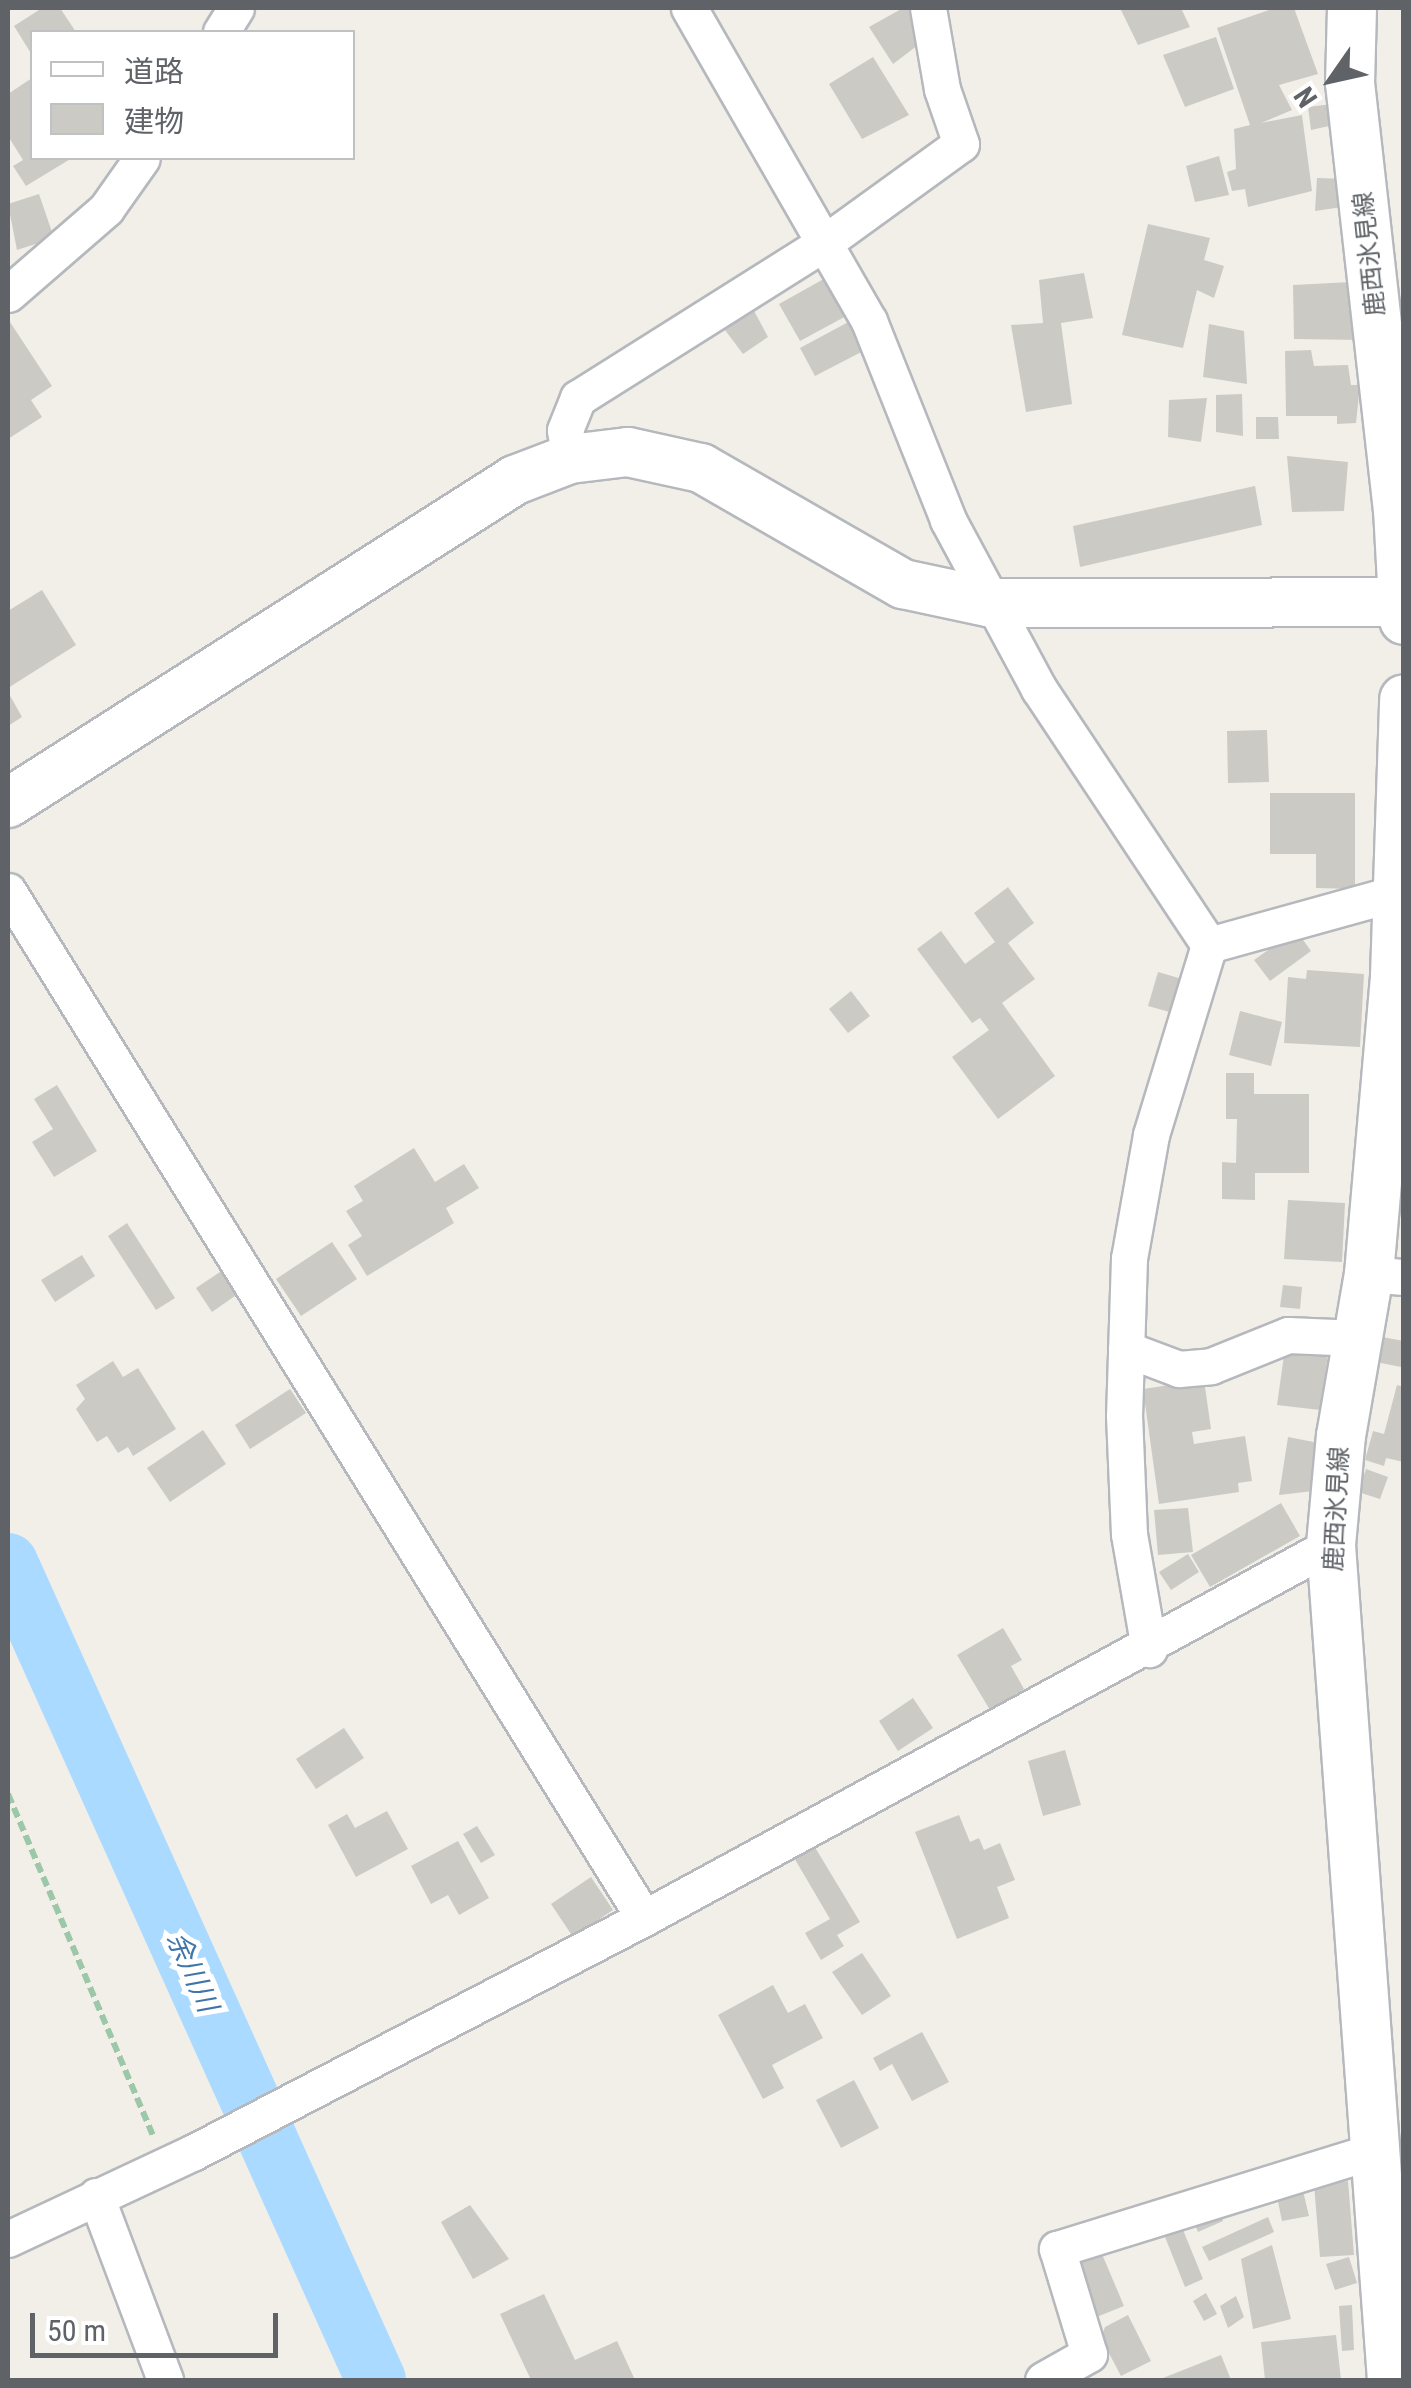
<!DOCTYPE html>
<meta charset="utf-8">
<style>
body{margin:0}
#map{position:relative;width:1411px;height:2388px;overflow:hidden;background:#f1efe8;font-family:"Roboto Condensed","Noto Sans JP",sans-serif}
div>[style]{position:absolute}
.river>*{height:60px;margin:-30px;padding:0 30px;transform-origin:30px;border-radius:30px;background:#aadaff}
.building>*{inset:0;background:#cccac5}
.path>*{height:6px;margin-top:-3px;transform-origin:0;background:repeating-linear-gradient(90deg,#9cc7a9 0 10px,transparent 0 15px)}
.roads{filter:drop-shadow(2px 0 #b5b8bc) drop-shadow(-2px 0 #b5b8bc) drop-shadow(0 2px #b5b8bc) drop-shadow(0 -2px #b5b8bc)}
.street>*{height:35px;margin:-17.5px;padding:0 17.5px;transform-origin:17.5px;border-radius:17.5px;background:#fff}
.secondary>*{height:48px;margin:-24px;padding:0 24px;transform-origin:24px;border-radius:24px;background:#fff}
span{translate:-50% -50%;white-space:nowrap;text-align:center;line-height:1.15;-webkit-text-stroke:10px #fff;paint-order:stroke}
.street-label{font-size:25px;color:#5f6368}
.water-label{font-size:28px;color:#4174aa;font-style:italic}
.frame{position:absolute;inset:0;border:10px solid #5f6368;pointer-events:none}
.legend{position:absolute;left:30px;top:30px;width:325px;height:130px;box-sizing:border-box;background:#fff;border:2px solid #bfc1c3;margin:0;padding:12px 18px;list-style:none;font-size:30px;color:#5f6368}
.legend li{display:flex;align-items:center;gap:20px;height:50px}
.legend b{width:50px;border:2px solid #bfc1c3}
.north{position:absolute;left:1281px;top:30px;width:100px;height:100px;-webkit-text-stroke:8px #fff;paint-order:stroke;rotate:236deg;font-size:28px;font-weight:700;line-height:40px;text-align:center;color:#5f6368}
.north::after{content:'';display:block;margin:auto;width:35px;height:45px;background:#5f6368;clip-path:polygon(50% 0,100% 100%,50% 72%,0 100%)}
.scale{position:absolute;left:30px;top:2313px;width:248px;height:45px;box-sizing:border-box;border:5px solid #5f6368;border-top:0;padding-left:12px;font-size:30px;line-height:35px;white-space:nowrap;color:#5f6368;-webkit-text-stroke:8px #fff;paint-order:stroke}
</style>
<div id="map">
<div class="river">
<div style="left:8px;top:1563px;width:896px;rotate:65.75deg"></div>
</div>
<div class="building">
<div style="clip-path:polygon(42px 8px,60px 8px,76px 32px,32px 32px,32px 55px,14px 26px)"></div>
<div style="clip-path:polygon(903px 8px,916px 8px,930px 36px,893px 64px,869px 27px)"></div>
<div style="clip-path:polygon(1120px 8px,1181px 8px,1190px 27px,1138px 45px)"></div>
<div style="clip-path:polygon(1275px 8px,1294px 8px,1318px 74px,1279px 85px,1292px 110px,1261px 123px,1302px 115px,1312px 191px,1248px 207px,1245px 189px,1232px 191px,1227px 172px,1236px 169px,1234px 129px,1250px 125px,1217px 28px)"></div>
<div style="clip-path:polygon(1216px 37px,1234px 89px,1185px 107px,1163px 55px)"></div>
<div style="clip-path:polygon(873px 57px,909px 115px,862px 139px,829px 84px)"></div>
<div style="clip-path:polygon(32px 78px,32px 158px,72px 158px,26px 186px,13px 166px,23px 160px,8px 136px,8px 94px)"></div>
<div style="clip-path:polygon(1332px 104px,1338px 124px,1311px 130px,1308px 107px)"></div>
<div style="clip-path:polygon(1219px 156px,1229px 195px,1195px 202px,1186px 166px)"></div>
<div style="clip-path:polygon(1317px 178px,1347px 179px,1349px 206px,1315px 211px)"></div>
<div style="clip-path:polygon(39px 194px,54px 238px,17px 250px,8px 204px)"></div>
<div style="clip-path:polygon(1148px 224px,1210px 238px,1204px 260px,1224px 266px,1214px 298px,1197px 290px,1183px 348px,1122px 335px)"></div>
<div style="clip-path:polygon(1084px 273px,1093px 318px,1061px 323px,1072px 404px,1026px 412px,1011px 325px,1043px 323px,1039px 280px)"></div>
<div style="clip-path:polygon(829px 276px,850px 314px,800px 341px,779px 304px)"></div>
<div style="clip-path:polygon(1351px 282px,1362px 340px,1294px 339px,1293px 285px)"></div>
<div style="clip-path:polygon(753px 309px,768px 337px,743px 354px,725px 330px)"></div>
<div style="clip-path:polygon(854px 319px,869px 348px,815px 376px,800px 348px)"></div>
<div style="clip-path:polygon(10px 322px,52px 386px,31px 400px,42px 417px,8px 439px)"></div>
<div style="clip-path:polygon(1209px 324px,1244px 331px,1247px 384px,1203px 377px)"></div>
<div style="clip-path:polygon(1311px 350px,1314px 366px,1348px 365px,1351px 385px,1360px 385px,1356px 423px,1337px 424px,1337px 416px,1286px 416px,1285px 351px)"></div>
<div style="clip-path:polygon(1242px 394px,1243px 436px,1216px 432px,1216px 395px)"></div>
<div style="clip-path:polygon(1207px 398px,1201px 442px,1168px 437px,1169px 400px)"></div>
<div style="clip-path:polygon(1256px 417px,1278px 417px,1279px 439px,1256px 439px)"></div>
<div style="clip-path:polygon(1287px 456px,1348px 462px,1344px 511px,1292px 512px)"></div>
<div style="clip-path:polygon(1255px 486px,1262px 525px,1080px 567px,1073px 526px)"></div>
<div style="clip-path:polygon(42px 590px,76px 645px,8px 688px,8px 611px)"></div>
<div style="clip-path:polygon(8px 692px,22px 717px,8px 726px)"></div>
<div style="clip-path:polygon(1267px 730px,1269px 782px,1228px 783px,1227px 731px)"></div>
<div style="clip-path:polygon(1270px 793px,1355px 793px,1355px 889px,1316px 888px,1316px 854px,1270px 854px)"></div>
<div style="clip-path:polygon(1008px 887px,1034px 923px,1008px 943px,1035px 979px,1002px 1003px,1055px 1076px,998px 1119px,952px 1057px,989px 1030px,980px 1018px,972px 1023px,917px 949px,941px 931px,965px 964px,995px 942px,974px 913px)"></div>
<div style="clip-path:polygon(1296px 930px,1311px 951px,1270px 981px,1254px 960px)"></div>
<div style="clip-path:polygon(1307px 970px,1364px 974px,1360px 1047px,1284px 1043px,1288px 977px,1306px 979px)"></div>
<div style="clip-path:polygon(1158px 972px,1182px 979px,1173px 1013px,1148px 1006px)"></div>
<div style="clip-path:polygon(851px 991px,870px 1016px,848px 1033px,829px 1009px)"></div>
<div style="clip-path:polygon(1240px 1011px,1282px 1022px,1271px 1066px,1229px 1055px)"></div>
<div style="clip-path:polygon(1226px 1073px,1254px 1073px,1254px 1094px,1309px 1094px,1309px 1173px,1255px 1173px,1255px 1200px,1222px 1199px,1222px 1162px,1236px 1163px,1237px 1119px,1226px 1119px)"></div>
<div style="clip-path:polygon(57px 1085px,97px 1151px,54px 1177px,32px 1142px,53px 1129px,34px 1099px)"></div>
<div style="clip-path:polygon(414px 1148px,435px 1182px,464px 1164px,479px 1188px,446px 1208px,454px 1223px,367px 1276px,348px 1245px,362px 1236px,346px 1211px,363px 1201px,354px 1186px)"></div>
<div style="clip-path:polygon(1288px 1200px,1345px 1203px,1342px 1262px,1284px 1259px)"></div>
<div style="clip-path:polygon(127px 1223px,175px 1298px,156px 1310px,108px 1236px)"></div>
<div style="clip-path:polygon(332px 1242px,357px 1279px,301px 1316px,276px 1279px)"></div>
<div style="clip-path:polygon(82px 1255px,95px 1276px,55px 1302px,41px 1280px)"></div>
<div style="clip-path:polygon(226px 1268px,242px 1291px,212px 1312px,196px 1288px)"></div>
<div style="clip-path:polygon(1283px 1285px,1302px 1287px,1300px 1309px,1280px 1307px)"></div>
<div style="clip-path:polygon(1382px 1337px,1404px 1341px,1401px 1367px,1376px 1362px)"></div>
<div style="clip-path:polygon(1286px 1341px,1329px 1347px,1320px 1410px,1277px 1405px)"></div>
<div style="clip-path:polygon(113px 1361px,123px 1377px,138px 1368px,176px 1429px,133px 1456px,128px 1447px,118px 1453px,107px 1436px,97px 1442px,76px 1409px,85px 1399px,76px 1385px)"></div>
<div style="clip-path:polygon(1204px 1380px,1211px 1429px,1192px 1432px,1194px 1444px,1245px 1436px,1252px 1481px,1238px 1483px,1239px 1492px,1159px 1504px,1143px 1389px)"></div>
<div style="clip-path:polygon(1397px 1385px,1404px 1387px,1404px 1462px,1386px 1458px,1384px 1466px,1365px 1460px,1373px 1431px,1384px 1434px)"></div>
<div style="clip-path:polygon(290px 1389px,306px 1413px,250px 1449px,235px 1425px)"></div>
<div style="clip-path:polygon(203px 1430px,226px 1464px,170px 1502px,147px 1468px)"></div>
<div style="clip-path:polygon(1288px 1437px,1319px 1443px,1313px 1491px,1279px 1495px)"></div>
<div style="clip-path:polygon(1366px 1469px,1388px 1477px,1380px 1499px,1358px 1492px)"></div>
<div style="clip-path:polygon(1281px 1503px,1300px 1536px,1210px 1587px,1191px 1555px)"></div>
<div style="clip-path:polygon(1188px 1508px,1193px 1552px,1158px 1555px,1154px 1510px)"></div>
<div style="clip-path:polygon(1188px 1554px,1199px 1572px,1171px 1590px,1159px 1572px)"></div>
<div style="clip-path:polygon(1003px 1628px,1022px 1660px,1011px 1666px,1024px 1689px,990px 1710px,957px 1655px)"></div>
<div style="clip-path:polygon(913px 1698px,933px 1728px,898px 1751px,879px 1721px)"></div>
<div style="clip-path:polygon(344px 1728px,364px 1758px,316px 1789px,296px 1759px)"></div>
<div style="clip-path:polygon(1065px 1750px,1081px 1805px,1043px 1816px,1028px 1761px)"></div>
<div style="clip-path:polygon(387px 1811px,408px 1849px,356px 1877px,328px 1825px,347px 1814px,355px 1828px)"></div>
<div style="clip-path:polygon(959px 1815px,970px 1842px,979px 1838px,984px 1850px,1000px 1843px,1015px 1880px,997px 1887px,1009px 1918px,957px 1939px,915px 1832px)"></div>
<div style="clip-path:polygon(477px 1826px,495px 1855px,481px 1863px,463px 1834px)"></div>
<div style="clip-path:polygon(458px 1841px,489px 1898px,459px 1915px,448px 1895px,431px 1904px,411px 1866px)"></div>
<div style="clip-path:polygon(813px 1844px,860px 1922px,837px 1935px,844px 1946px,821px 1960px,805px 1933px,830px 1919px,793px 1856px)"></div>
<div style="clip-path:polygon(591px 1877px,613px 1910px,573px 1937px,551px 1904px)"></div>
<div style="clip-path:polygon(862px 1953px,891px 1996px,862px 2015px,832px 1972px)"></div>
<div style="clip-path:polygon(773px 1985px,788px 2013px,805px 2004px,823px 2038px,772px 2065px,784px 2088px,763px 2099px,718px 2015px)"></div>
<div style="clip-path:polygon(922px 2032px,949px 2082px,912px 2101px,892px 2064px,880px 2071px,873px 2058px)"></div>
<div style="clip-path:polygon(854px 2080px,879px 2128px,841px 2148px,816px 2100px)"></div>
<div style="clip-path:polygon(1348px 2181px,1354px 2255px,1320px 2257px,1314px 2184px)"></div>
<div style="clip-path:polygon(1303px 2191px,1309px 2216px,1282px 2221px,1277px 2197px)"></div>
<div style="clip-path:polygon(470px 2205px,509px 2259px,473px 2279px,441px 2222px)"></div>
<div style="clip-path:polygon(1218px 2210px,1223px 2221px,1198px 2232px,1193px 2220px)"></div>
<div style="clip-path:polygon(1268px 2217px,1274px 2232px,1209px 2261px,1202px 2247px)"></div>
<div style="clip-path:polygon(1179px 2220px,1203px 2279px,1185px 2287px,1161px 2227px)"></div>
<div style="clip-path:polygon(1272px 2245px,1291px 2319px,1253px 2329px,1241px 2259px)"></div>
<div style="clip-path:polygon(1102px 2254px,1124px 2306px,1094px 2318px,1073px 2266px)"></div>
<div style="clip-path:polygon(1349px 2257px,1357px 2283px,1335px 2290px,1326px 2264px)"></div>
<div style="clip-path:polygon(1206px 2293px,1217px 2314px,1204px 2321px,1193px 2301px)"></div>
<div style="clip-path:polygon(544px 2294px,575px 2360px,617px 2341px,635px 2380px,531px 2380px,500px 2314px)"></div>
<div style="clip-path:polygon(1236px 2296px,1244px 2317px,1228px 2328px,1220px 2306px)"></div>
<div style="clip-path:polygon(1352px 2305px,1354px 2350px,1342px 2351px,1339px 2306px)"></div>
<div style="clip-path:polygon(1128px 2315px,1151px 2361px,1121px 2376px,1101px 2338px,1105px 2327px)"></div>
<div style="clip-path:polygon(1336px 2335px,1341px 2380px,1265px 2380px,1261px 2342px)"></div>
<div style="clip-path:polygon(1221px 2355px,1231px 2380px,1158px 2380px)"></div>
</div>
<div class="path">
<div style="left:8px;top:1794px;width:371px;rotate:67deg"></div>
</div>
<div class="roads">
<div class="street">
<div style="left:689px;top:8px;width:361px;rotate:60.1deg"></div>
<div style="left:869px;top:321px;width:214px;rotate:68.3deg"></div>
<div style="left:948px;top:520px;width:192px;rotate:61.7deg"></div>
<div style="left:1039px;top:689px;width:307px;rotate:56.4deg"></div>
<div style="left:1209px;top:945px;width:199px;rotate:107deg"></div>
<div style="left:1151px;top:1135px;width:125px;rotate:100.1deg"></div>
<div style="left:1129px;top:1258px;width:157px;rotate:91.8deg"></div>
<div style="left:1124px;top:1415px;width:119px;rotate:87.6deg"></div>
<div style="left:1129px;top:1534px;width:117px;rotate:80.1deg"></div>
<div style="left:221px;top:32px;width:28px;rotate:-58deg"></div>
<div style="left:8px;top:294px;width:130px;rotate:-40.9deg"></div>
<div style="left:106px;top:209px;width:62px;rotate:-54.8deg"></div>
<div style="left:570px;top:459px;width:29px;rotate:-100deg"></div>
<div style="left:565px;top:430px;width:35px;rotate:-68deg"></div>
<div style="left:578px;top:398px;width:291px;rotate:-32.2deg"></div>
<div style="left:824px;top:243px;width:169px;rotate:-35.9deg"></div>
<div style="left:961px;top:144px;width:58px;rotate:-109.1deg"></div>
<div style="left:942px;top:89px;width:82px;rotate:-99.8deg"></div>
<div style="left:8px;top:891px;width:1208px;rotate:58.23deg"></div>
<div style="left:1209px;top:945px;width:195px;rotate:-15.5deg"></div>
<div style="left:1369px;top:1274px;width:35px;rotate:5deg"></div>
<div style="left:1126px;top:1349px;width:57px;rotate:20.7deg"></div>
<div style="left:1179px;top:1369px;width:32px;rotate:-5deg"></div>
<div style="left:1211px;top:1366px;width:83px;rotate:-21.9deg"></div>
<div style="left:1288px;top:1335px;width:70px;rotate:2.5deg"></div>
<div style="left:96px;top:2196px;width:197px;rotate:69.4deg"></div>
<div style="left:8px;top:2239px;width:205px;rotate:-25.1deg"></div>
<div style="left:194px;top:2152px;width:507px;rotate:-27.47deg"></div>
<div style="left:644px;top:1918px;width:782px;rotate:-28.5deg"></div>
<div style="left:1043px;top:2380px;width:53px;rotate:-29.5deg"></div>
<div style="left:1089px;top:2354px;width:110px;rotate:-106.9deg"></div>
<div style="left:1057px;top:2249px;width:332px;rotate:-17.2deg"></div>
</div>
<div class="secondary">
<div style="left:1352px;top:8px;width:75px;rotate:91.5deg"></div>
<div style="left:1350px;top:83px;width:429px;rotate:83.6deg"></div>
<div style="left:1398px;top:509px;width:111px;rotate:86.9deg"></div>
<div style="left:8px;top:803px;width:601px;rotate:-32.5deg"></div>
<div style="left:515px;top:480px;width:59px;rotate:-20.9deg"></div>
<div style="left:570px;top:459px;width:58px;rotate:-6.9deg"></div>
<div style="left:628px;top:452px;width:75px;rotate:12.4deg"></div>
<div style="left:701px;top:468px;width:233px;rotate:29.9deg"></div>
<div style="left:903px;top:584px;width:91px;rotate:12.1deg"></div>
<div style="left:992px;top:603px;width:412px;rotate:-0.1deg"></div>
<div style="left:1392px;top:2380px;width:837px;rotate:-94.18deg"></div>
<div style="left:1331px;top:1545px;width:109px;rotate:-84.8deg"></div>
<div style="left:1341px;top:1436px;width:164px;rotate:-80.2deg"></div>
<div style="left:1369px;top:1274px;width:299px;rotate:-85deg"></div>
<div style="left:1395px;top:976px;width:277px;rotate:-88.1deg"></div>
</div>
</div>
<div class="street-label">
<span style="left:1370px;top:254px;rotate:-96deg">鹿西氷見線</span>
<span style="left:1337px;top:1509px;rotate:-87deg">鹿西氷見線</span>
</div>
<div class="water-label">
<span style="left:192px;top:1972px;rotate:66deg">余川川</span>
</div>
<div class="frame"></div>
<ul class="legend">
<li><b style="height:12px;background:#fff"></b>道路</li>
<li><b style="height:28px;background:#cccac5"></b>建物</li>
</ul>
<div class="north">N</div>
<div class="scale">50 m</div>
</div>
